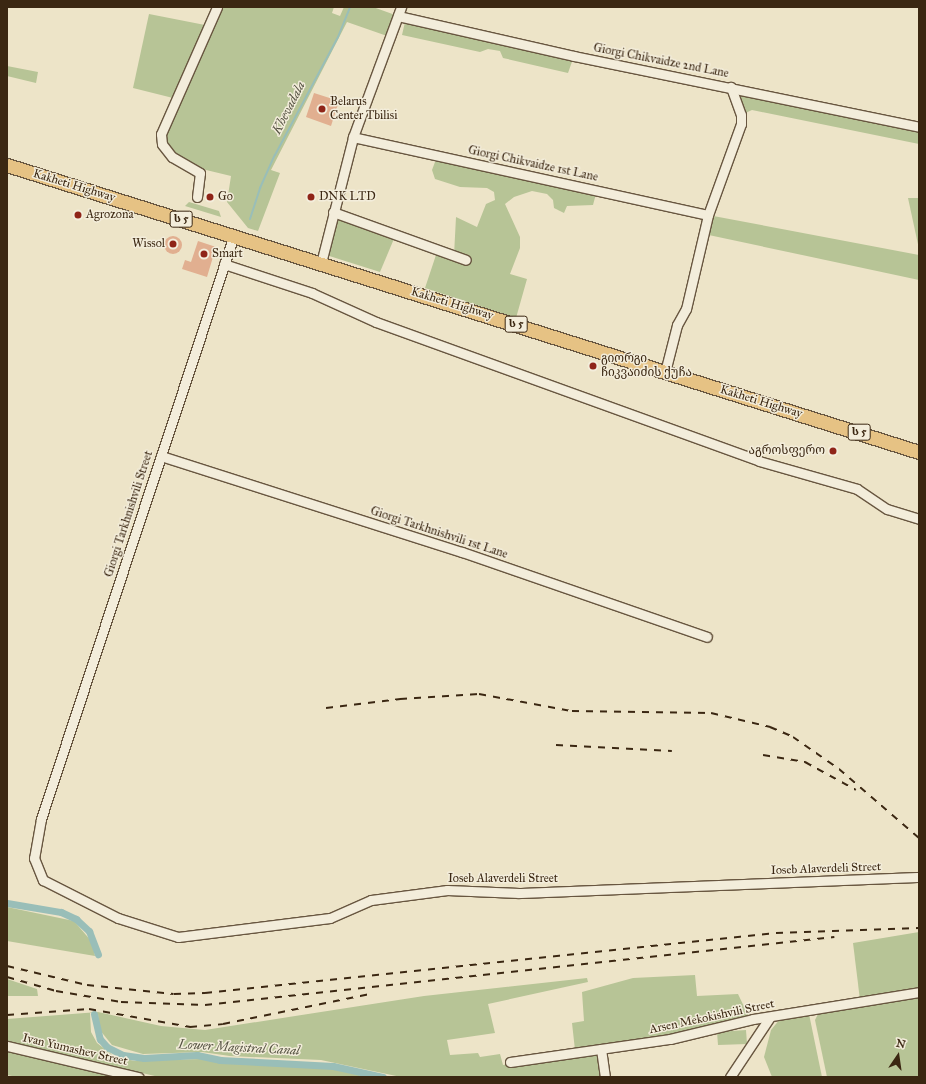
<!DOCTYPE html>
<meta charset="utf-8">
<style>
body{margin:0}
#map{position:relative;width:926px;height:1084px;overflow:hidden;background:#ede4c8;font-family:"IM FELL Great Primer","Noto Serif Georgian",serif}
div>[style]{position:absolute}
.green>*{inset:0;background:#b7c496}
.stream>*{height:2px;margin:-1px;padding:0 1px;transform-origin:1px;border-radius:1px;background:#99beb8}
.canal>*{height:7px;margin:-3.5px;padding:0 3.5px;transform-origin:3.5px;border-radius:3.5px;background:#99beb8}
.building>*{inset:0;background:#e1af90}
.round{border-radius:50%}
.roads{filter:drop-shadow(1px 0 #685640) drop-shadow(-1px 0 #685640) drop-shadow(0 1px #685640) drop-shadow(0 -1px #685640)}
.minor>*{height:9px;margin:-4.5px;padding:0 4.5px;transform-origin:4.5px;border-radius:4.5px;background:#f3eddb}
.highway>*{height:13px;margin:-6.5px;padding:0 6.5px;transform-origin:6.5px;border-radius:6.5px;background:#e6c284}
.rail>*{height:2px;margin-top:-1px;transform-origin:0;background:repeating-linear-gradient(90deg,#3b2712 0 7px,transparent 0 14px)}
.dots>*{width:11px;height:11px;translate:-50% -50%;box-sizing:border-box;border:2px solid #f3eddb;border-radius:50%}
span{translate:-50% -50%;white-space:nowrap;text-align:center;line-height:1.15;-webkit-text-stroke:3px #f3eddb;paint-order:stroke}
.shield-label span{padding:1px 3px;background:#f3eddb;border:1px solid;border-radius:3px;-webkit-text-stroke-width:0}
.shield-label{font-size:11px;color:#3b2712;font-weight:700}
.street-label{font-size:12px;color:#3b2712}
.poi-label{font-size:12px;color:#3b2712}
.left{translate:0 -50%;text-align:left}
.right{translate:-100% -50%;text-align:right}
.water-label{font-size:13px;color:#575444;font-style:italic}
.frame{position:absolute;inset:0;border:8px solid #3b2712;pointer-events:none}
.north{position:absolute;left:878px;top:1036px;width:40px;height:40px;-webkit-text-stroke:3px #f3eddb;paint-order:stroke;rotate:13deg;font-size:11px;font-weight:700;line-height:16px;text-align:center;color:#3b2712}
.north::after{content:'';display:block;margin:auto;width:14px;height:18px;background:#3b2712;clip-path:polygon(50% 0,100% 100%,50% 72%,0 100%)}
</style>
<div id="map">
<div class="green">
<div style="clip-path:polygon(222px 7px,334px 7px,332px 13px,340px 16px,344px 7px,373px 7px,398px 16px,390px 37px,347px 22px,271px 170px,280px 173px,258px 231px,248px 228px,227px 202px,231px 176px,202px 169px,169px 149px,165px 135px,185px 83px)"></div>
<div style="clip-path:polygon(149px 14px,205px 25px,173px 98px,133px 88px)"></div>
<div style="clip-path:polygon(405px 22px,574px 56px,568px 73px,503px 58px,500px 51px,488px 49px,480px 52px,402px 35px)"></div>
<div style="clip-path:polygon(7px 66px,38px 72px,36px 83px,7px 76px)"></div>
<div style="clip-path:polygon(731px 87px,919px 127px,919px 144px,752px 110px,741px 115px)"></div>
<div style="clip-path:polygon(454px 159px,597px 190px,593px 205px,567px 206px,564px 213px,554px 208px,553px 200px,547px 194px,532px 191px,514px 197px,505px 204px,520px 237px,520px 248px,510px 274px,527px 279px,516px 318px,425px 288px,438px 249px,454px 255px,456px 217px,477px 227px,486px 204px,495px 200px,494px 192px,487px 188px,460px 187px,435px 179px,432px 170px,435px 162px)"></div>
<div style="clip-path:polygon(908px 198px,919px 198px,919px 249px)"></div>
<div style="clip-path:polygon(189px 202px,219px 211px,221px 217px,185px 206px)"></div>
<div style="clip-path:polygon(333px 212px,396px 234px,380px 272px,323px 254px)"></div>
<div style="clip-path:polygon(708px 215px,919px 255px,919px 280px,704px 234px)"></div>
<div style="clip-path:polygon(7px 907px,74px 921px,92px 942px,95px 956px,7px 941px)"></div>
<div style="clip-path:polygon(919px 932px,919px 989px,860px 1000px,853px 943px)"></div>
<div style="clip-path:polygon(695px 975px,697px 996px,738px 994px,750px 1019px,679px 1035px,575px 1050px,572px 1023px,584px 1021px,582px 992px,633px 978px)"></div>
<div style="clip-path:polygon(587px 978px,588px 982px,488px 1004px,495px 1033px,447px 1040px,450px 1055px,478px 1053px,480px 1057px,500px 1054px,503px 1065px,598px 1052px,602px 1077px,401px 1077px,321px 1060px,230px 1056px,202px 1052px,143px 1054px,112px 1045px,99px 1029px,98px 1014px,90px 1013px,91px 1032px,97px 1043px,115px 1057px,135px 1061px,200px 1059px,333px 1069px,367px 1077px,159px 1077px,7px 1041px,7px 1019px,98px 1012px,161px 1026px,205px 1030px,424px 996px)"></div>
<div style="clip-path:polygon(7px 979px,37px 989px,38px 996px,7px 996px)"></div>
<div style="clip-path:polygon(919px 994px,919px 1077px,827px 1077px,815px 1020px,819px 1012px)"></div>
<div style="clip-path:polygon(809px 1014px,822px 1077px,772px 1077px,764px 1057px,771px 1030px,780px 1019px)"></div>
<div style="clip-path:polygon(746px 1030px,747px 1044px,718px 1045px,717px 1032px)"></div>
<div style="clip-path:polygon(7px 1051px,117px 1077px,17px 1077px,7px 1075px)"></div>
</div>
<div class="stream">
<div style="left:250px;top:219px;width:33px;rotate:-72deg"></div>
<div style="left:260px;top:188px;width:36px;rotate:-66deg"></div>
<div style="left:275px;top:155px;width:134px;rotate:-61.9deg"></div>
<div style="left:338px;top:37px;width:32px;rotate:-68deg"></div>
</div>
<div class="canal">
<div style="left:7px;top:903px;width:55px;rotate:9.5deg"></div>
<div style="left:61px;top:912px;width:17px;rotate:25deg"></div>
<div style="left:76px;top:919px;width:18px;rotate:43deg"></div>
<div style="left:89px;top:931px;width:25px;rotate:69deg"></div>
<div style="left:94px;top:1014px;width:26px;rotate:77deg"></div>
<div style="left:100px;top:1039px;width:11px;rotate:49deg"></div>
<div style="left:107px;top:1047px;width:18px;rotate:27deg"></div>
<div style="left:123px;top:1055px;width:21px;rotate:8deg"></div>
<div style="left:144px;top:1058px;width:53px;rotate:-3.2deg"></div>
<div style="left:197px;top:1055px;width:24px;rotate:12deg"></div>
<div style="left:220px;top:1060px;width:113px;rotate:3deg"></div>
<div style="left:333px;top:1066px;width:51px;rotate:12.4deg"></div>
</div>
<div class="building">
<div style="clip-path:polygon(314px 93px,339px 101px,331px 126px,306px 117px)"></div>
<div class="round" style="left:164px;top:236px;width:18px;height:18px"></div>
<div style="clip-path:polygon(198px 241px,216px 247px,207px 277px,182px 269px,185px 260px,191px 262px)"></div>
</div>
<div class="roads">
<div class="minor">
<div style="left:398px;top:16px;width:180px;rotate:12.8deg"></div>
<div style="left:574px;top:56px;width:352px;rotate:11.6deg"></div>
<div style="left:353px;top:137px;width:363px;rotate:12.4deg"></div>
<div style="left:197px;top:197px;width:24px;rotate:-83deg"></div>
<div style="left:200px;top:173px;width:32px;rotate:-150deg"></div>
<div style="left:172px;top:157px;width:16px;rotate:-128deg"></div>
<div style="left:162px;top:144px;width:10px;rotate:-96deg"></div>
<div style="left:161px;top:134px;width:139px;rotate:-66.2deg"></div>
<div style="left:333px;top:212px;width:141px;rotate:19.8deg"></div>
<div style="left:234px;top:235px;width:615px;rotate:108.29deg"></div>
<div style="left:41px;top:819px;width:40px;rotate:100deg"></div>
<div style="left:34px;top:858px;width:24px;rotate:68deg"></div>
<div style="left:43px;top:880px;width:84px;rotate:26.9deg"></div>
<div style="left:118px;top:918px;width:63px;rotate:17.6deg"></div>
<div style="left:178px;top:937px;width:153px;rotate:-7.1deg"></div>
<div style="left:330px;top:918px;width:45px;rotate:-23.7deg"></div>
<div style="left:371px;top:900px;width:77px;rotate:-7.5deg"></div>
<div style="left:447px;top:890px;width:72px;rotate:2.4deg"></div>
<div style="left:519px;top:893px;width:400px;rotate:-2.3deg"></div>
<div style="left:321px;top:263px;width:130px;rotate:-75.7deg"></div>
<div style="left:353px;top:137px;width:139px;rotate:-69.7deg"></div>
<div style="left:224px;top:264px;width:93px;rotate:18.2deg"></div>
<div style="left:312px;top:293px;width:70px;rotate:24.4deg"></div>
<div style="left:376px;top:322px;width:407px;rotate:19.9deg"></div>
<div style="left:759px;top:461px;width:102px;rotate:15.9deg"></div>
<div style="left:857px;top:489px;width:36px;rotate:34deg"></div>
<div style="left:887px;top:509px;width:34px;rotate:17deg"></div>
<div style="left:665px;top:372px;width:49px;rotate:-75.7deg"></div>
<div style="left:677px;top:325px;width:18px;rotate:-61deg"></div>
<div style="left:686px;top:309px;width:97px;rotate:-76.8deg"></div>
<div style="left:708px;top:215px;width:97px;rotate:-70.1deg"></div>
<div style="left:741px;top:124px;width:9px;rotate:-90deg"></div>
<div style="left:741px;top:115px;width:30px;rotate:-110deg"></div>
<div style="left:161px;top:456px;width:316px;rotate:17.7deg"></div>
<div style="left:462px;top:552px;width:259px;rotate:19.1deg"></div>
<div style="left:7px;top:1046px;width:135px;rotate:13.3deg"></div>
<div style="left:601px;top:1049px;width:28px;rotate:82deg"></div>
<div style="left:510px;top:1062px;width:162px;rotate:-8.2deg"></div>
<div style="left:670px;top:1039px;width:85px;rotate:-13.5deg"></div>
<div style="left:753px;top:1019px;width:168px;rotate:-9.2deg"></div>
<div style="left:730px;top:1077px;width:72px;rotate:-56.3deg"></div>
</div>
<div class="highway">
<div style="left:7px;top:165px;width:956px;rotate:17.47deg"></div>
</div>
</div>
<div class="rail">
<div style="left:326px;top:708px;width:75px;rotate:-6.9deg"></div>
<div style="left:400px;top:699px;width:79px;rotate:-3.6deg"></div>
<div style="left:479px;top:694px;width:95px;rotate:10.4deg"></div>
<div style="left:572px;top:711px;width:139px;rotate:0.8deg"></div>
<div style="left:711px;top:713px;width:61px;rotate:13.3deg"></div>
<div style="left:770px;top:727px;width:25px;rotate:23deg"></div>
<div style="left:793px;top:737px;width:56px;rotate:34.8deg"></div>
<div style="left:839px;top:769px;width:106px;rotate:40.8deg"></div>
<div style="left:556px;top:745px;width:116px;rotate:3deg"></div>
<div style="left:763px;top:755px;width:43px;rotate:9.5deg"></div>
<div style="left:805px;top:762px;width:58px;rotate:28.8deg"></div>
<div style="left:7px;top:966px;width:82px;rotate:13.4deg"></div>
<div style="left:87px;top:985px;width:87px;rotate:5.9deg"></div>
<div style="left:174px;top:994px;width:31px;rotate:-2deg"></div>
<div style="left:205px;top:993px;width:574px;rotate:-6deg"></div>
<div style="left:776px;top:933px;width:143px;rotate:-2deg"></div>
<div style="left:7px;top:977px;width:51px;rotate:15.9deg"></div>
<div style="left:56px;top:991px;width:66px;rotate:9.6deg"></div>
<div style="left:121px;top:1002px;width:84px;rotate:2deg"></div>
<div style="left:205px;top:1005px;width:633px;rotate:-6.17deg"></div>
<div style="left:7px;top:1015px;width:82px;rotate:-4.2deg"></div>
<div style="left:89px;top:1009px;width:103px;rotate:10.1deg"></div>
<div style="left:190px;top:1027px;width:33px;rotate:-5deg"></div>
<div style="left:223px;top:1024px;width:150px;rotate:-11.5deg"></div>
</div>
<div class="dots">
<div style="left:322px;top:109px;background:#8f2418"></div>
<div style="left:210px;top:197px;background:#8f2418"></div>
<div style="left:311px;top:197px;background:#8f2418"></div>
<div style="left:78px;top:215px;background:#8f2418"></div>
<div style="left:173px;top:244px;background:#8f2418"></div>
<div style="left:204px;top:254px;background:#8f2418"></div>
<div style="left:593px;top:366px;background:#8f2418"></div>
<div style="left:833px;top:451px;background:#8f2418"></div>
</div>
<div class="shield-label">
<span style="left:181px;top:219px">ს 5</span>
<span style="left:516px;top:324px">ს 5</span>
<span style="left:859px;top:432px">ს 5</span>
</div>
<div class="street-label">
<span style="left:661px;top:61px;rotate:11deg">Giorgi Chikvaidze 2nd Lane</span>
<span style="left:533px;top:164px;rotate:12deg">Giorgi Chikvaidze 1st Lane</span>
<span style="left:74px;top:186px;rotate:17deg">Kakheti Highway</span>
<span style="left:452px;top:304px;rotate:17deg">Kakheti Highway</span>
<span style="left:761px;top:402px;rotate:17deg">Kakheti Highway</span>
<span style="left:129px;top:514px;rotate:-72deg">Giorgi Tarkhnishvili Street</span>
<span style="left:439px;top:533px;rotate:18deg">Giorgi Tarkhnishvili 1st Lane</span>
<span style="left:826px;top:869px;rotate:-2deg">Ioseb Alaverdeli Street</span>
<span style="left:503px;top:879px">Ioseb Alaverdeli Street</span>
<span style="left:712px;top:1017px;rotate:-12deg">Arsen Mekokishvili Street</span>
<span style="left:75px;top:1050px;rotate:13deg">Ivan Yumashev Street</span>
</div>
<div class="poi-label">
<span class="left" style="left:330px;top:109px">Belarus<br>Center Tbilisi</span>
<span class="left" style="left:218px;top:197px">Go</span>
<span class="left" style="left:319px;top:197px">DNK LTD</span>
<span class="left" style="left:86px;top:215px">Agrozona</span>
<span class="right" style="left:165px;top:244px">Wissol</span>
<span class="left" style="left:212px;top:254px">Smart</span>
<span class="left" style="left:601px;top:366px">გიორგი<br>ჩიკვაიძის ქუჩა</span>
<span class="right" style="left:825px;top:451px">აგროსფერო</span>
</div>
<div class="water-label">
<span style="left:289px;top:108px;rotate:-63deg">Khevadala</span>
<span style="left:239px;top:1048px;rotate:3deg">Lower Magistral Canal</span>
</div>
<div class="frame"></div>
<div class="north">N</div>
</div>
